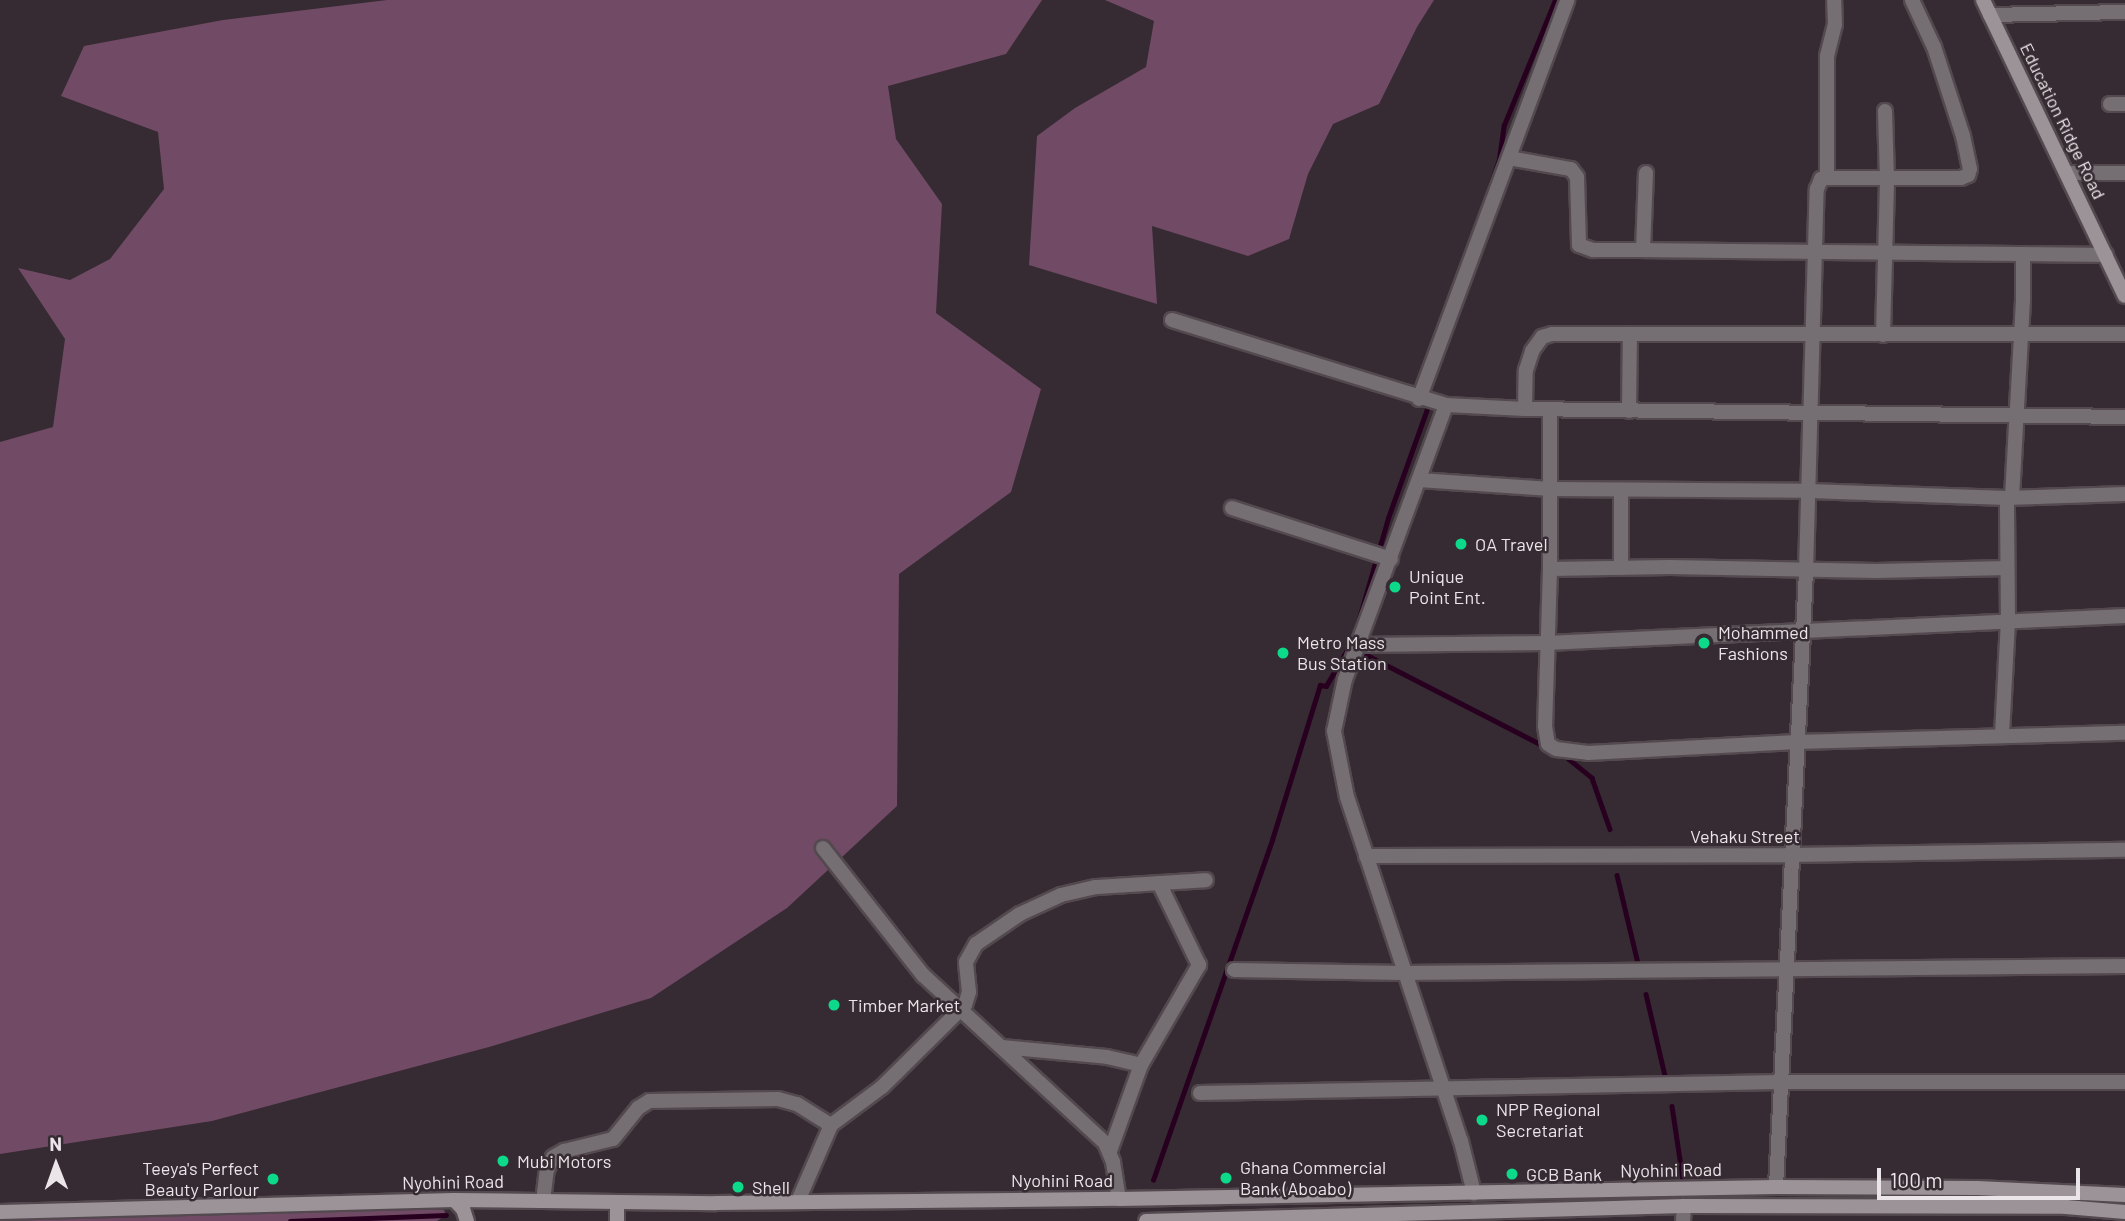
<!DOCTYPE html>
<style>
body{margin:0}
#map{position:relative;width:2125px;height:1221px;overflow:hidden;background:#362b32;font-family:Barlow,sans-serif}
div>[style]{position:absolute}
.green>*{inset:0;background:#714a65}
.stream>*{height:4.5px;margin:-2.25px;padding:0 2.25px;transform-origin:2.25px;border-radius:2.25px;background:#28001f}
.roads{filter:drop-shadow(2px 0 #53494f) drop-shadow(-2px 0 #53494f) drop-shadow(0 2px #53494f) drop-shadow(0 -2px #53494f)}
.street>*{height:14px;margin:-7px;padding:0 7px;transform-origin:7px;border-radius:7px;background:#756f73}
.secondary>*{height:14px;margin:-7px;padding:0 7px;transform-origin:7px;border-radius:7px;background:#9c9399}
.dots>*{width:19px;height:19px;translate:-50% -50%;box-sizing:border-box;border:4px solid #362b32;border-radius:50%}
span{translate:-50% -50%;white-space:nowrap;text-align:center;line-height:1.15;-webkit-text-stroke:5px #362b32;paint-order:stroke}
.street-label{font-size:18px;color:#ebe4e9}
.poi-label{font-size:18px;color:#ebe4e9}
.left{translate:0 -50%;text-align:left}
.right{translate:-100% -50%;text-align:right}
.north{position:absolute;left:21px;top:1130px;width:70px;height:70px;-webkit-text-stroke:5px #362b32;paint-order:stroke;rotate:359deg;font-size:19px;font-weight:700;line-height:28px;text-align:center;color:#ebe4e9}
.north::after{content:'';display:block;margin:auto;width:24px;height:32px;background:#ebe4e9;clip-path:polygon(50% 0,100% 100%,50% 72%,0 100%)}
.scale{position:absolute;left:1877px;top:1168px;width:203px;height:32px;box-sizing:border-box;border:4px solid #ebe4e9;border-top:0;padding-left:9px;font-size:21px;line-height:24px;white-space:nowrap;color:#ebe4e9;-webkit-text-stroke:5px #362b32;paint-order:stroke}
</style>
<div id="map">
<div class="green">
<div style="clip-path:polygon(387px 0,1042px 0,1006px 54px,888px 86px,896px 139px,942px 204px,936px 313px,1041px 389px,1011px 492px,899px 574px,897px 806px,787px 908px,651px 998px,489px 1047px,212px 1121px,0 1154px,0 442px,53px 427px,65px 339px,18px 268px,70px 280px,110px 259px,164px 189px,158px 132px,61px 96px,84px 46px,223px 20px)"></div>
<div style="clip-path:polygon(1105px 0,1434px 0,1417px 27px,1379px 104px,1333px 124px,1308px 174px,1289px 239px,1248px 256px,1152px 226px,1157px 304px,1029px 265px,1037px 136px,1075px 108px,1146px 67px,1154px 21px)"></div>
<div style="clip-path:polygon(419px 1208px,444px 1210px,446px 1215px,437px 1221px,0 1221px,0 1218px)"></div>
</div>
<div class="stream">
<div style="left:1483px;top:208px;width:52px;rotate:-71.9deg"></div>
<div style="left:1499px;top:159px;width:34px;rotate:-82deg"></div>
<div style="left:1504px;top:125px;width:135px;rotate:-67.8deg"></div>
<div style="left:1356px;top:629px;width:116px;rotate:-73.9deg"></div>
<div style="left:1388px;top:518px;width:124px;rotate:-70.3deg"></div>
<div style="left:1363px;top:653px;width:203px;rotate:27.2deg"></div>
<div style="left:1564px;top:755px;width:36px;rotate:39deg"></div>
<div style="left:1592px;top:778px;width:54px;rotate:70.6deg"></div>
<div style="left:1617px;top:875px;width:95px;rotate:76.6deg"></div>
<div style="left:1646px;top:994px;width:88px;rotate:76.9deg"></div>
<div style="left:1672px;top:1106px;width:81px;rotate:81.5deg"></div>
<div style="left:1153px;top:1180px;width:360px;rotate:-70.7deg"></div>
<div style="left:1272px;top:840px;width:162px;rotate:-72.8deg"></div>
<div style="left:1320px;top:685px;width:6px;rotate:9deg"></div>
<div style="left:1326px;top:686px;width:56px;rotate:-59.7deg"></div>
<div style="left:290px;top:1221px;width:156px;rotate:-2.2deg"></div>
</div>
<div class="roads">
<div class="street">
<div style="left:1990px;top:15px;width:135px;rotate:-1.3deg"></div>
<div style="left:2110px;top:104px;width:15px"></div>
<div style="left:1509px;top:158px;width:63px;rotate:10.1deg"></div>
<div style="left:1571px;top:169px;width:10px;rotate:53deg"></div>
<div style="left:1577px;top:177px;width:68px;rotate:88.3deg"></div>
<div style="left:1579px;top:245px;width:15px;rotate:20deg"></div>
<div style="left:1593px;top:250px;width:50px"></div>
<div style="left:1643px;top:250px;width:77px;rotate:-87.8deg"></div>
<div style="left:2066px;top:173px;width:59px"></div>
<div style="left:1827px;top:178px;width:134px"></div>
<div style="left:1961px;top:178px;width:8px;rotate:-23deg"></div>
<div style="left:1968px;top:175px;width:6px;rotate:-72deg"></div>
<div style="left:1970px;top:169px;width:34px;rotate:-102deg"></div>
<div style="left:1963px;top:136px;width:94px;rotate:-108deg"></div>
<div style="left:1934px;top:47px;width:52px;rotate:-115.1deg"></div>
<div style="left:1643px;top:250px;width:463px;rotate:0.6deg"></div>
<div style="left:1172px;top:320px;width:287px;rotate:17.2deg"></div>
<div style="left:1446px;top:405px;width:79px;rotate:2.9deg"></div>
<div style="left:1525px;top:409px;width:600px;rotate:0.76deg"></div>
<div style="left:1883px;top:335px;width:156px;rotate:-88.5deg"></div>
<div style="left:1887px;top:179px;width:68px;rotate:-91.7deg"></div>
<div style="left:1419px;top:399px;width:426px;rotate:-69.6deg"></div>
<div style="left:1446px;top:405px;width:292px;rotate:110.2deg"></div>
<div style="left:1345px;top:679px;width:53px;rotate:101.9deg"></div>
<div style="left:1334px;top:731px;width:67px;rotate:78.9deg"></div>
<div style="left:1347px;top:797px;width:362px;rotate:71.7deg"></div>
<div style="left:1461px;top:1141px;width:54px;rotate:76deg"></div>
<div style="left:1525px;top:409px;width:39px;rotate:-89deg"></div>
<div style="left:1526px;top:370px;width:20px;rotate:-72deg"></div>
<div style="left:1532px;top:351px;width:17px;rotate:-54deg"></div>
<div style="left:1542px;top:337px;width:10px;rotate:-17deg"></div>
<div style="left:1552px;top:334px;width:573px"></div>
<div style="left:1550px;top:410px;width:159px;rotate:90deg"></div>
<div style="left:1550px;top:569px;width:157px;rotate:91.8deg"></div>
<div style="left:1545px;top:726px;width:18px;rotate:81deg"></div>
<div style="left:1548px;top:744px;width:9px;rotate:32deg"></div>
<div style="left:1556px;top:749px;width:32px;rotate:7deg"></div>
<div style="left:1588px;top:753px;width:209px;rotate:-3deg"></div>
<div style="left:1797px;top:742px;width:328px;rotate:-1.6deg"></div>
<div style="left:1629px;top:411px;width:77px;rotate:-89.3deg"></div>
<div style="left:1419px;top:480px;width:132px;rotate:3.9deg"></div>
<div style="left:1551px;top:489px;width:258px;rotate:0.4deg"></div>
<div style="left:1809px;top:491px;width:198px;rotate:2deg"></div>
<div style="left:2007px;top:498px;width:118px;rotate:-1.9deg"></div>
<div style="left:2012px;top:497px;width:197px;rotate:-86.8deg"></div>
<div style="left:2023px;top:300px;width:46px;rotate:-90deg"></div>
<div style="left:1232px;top:508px;width:167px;rotate:17.8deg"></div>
<div style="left:1621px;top:568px;width:78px;rotate:-90deg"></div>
<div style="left:1550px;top:569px;width:120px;rotate:-1deg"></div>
<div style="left:1670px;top:567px;width:206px;rotate:1.1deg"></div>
<div style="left:1876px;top:571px;width:131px;rotate:-1.3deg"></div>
<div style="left:1358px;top:645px;width:189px;rotate:-0.6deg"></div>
<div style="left:1547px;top:643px;width:579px;rotate:-2.67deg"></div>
<div style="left:2002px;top:735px;width:114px;rotate:-87deg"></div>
<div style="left:2008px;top:621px;width:123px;rotate:-90.5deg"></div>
<div style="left:823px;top:848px;width:162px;rotate:51.8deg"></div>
<div style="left:923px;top:975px;width:248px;rotate:42.7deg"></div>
<div style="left:1105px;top:1143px;width:21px;rotate:67deg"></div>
<div style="left:1113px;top:1162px;width:37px;rotate:81deg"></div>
<div style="left:1366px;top:856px;width:425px;rotate:-0.1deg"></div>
<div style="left:1791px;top:855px;width:334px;rotate:-0.9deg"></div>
<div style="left:1234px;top:970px;width:169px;rotate:1deg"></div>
<div style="left:1403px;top:973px;width:722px;rotate:-0.56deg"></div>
<div style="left:1002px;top:1047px;width:105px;rotate:5.4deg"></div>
<div style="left:1107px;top:1057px;width:35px;rotate:13deg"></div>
<div style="left:1200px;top:1093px;width:580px;rotate:-1.09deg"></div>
<div style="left:1780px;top:1082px;width:345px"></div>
<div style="left:1110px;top:1151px;width:91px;rotate:-70.2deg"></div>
<div style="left:1141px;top:1065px;width:116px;rotate:-59.9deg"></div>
<div style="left:1199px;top:965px;width:91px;rotate:-116deg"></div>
<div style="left:1776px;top:1187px;width:617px;rotate:-87.21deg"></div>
<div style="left:1806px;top:571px;width:382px;rotate:-88.4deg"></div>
<div style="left:1817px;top:189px;width:11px;rotate:-68deg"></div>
<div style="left:1821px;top:179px;width:6px;rotate:-9deg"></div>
<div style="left:1827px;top:178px;width:122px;rotate:-90deg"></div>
<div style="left:1827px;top:56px;width:32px;rotate:-76deg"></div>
<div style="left:1835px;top:25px;width:25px;rotate:-92deg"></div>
<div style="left:543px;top:1201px;width:31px;rotate:-83deg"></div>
<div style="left:547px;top:1170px;width:14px;rotate:-65deg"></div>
<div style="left:553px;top:1157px;width:13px;rotate:-29deg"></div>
<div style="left:564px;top:1151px;width:50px;rotate:-13.8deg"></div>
<div style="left:613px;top:1139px;width:40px;rotate:-51deg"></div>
<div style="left:638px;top:1108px;width:13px;rotate:-32deg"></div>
<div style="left:649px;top:1101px;width:129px;rotate:-0.9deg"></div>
<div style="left:778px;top:1099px;width:20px;rotate:15deg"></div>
<div style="left:797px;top:1104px;width:40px;rotate:32deg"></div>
<div style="left:798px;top:1201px;width:83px;rotate:-66.5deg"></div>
<div style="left:831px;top:1125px;width:64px;rotate:-36.7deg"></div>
<div style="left:882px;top:1087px;width:117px;rotate:-44.7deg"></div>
<div style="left:965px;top:1005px;width:14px;rotate:-73deg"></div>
<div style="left:969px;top:992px;width:30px;rotate:-96deg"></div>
<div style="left:966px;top:962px;width:21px;rotate:-61deg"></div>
<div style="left:976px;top:944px;width:53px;rotate:-34.3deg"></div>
<div style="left:1020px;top:914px;width:45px;rotate:-24.9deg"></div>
<div style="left:1061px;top:895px;width:36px;rotate:-13deg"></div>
<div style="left:1096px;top:887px;width:110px;rotate:-3.6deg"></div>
<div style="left:1683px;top:1221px;width:15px;rotate:-86deg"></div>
</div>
<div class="secondary">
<div style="left:1983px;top:0;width:328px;rotate:64.4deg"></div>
<div style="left:454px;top:1200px;width:13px;rotate:45deg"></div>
<div style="left:463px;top:1209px;width:13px;rotate:72deg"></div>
<div style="left:617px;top:1203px;width:18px;rotate:90deg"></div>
<div style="left:0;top:1212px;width:454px;rotate:-1.5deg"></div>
<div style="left:454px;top:1200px;width:262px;rotate:0.7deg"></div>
<div style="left:716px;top:1203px;width:403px;rotate:-0.6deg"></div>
<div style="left:1119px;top:1199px;width:657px;rotate:-1.05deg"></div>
<div style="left:1776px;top:1187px;width:201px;rotate:0.3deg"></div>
<div style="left:1977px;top:1188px;width:148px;rotate:2.7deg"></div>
<div style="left:1146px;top:1221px;width:538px;rotate:-1.6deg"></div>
<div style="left:1684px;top:1206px;width:382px;rotate:0.1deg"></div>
<div style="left:2066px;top:1207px;width:59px;rotate:4.8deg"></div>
</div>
</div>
<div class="dots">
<div style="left:1461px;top:544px;background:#0dd98a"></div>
<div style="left:1395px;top:587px;background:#0dd98a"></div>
<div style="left:1704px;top:643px;background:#0dd98a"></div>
<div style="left:1283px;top:653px;background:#0dd98a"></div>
<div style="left:834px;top:1005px;background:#0dd98a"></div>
<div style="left:1482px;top:1120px;background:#0dd98a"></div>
<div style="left:503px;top:1161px;background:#0dd98a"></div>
<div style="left:1512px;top:1174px;background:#0dd98a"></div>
<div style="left:1226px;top:1178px;background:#0dd98a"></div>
<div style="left:273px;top:1179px;background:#0dd98a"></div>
<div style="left:738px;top:1187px;background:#0dd98a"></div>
</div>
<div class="street-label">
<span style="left:2063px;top:121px;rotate:64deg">Education Ridge Road</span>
<span style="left:1745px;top:836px">Vehaku Street</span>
<span style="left:1671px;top:1170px;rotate:-1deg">Nyohini Road</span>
<span style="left:1062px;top:1180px">Nyohini Road</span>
<span style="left:453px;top:1182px;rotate:-1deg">Nyohini Road</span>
</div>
<div class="poi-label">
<span class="left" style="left:1475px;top:544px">OA Travel</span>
<span class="left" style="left:1409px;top:587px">Unique<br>Point Ent.</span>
<span class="left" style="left:1718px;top:643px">Mohammed<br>Fashions</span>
<span class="left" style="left:1297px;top:653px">Metro Mass<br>Bus Station</span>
<span class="left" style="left:848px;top:1005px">Timber Market</span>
<span class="left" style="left:1496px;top:1120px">NPP Regional<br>Secretariat</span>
<span class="left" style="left:517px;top:1161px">Mubi Motors</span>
<span class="left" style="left:1240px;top:1178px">Ghana Commercial<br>Bank (Aboabo)</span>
<span class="right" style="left:259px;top:1179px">Teeya's Perfect<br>Beauty Parlour</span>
<span class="left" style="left:1526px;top:1174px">GCB Bank</span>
<span class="left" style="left:752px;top:1187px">Shell</span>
</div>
<div class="north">N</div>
<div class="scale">100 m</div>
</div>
